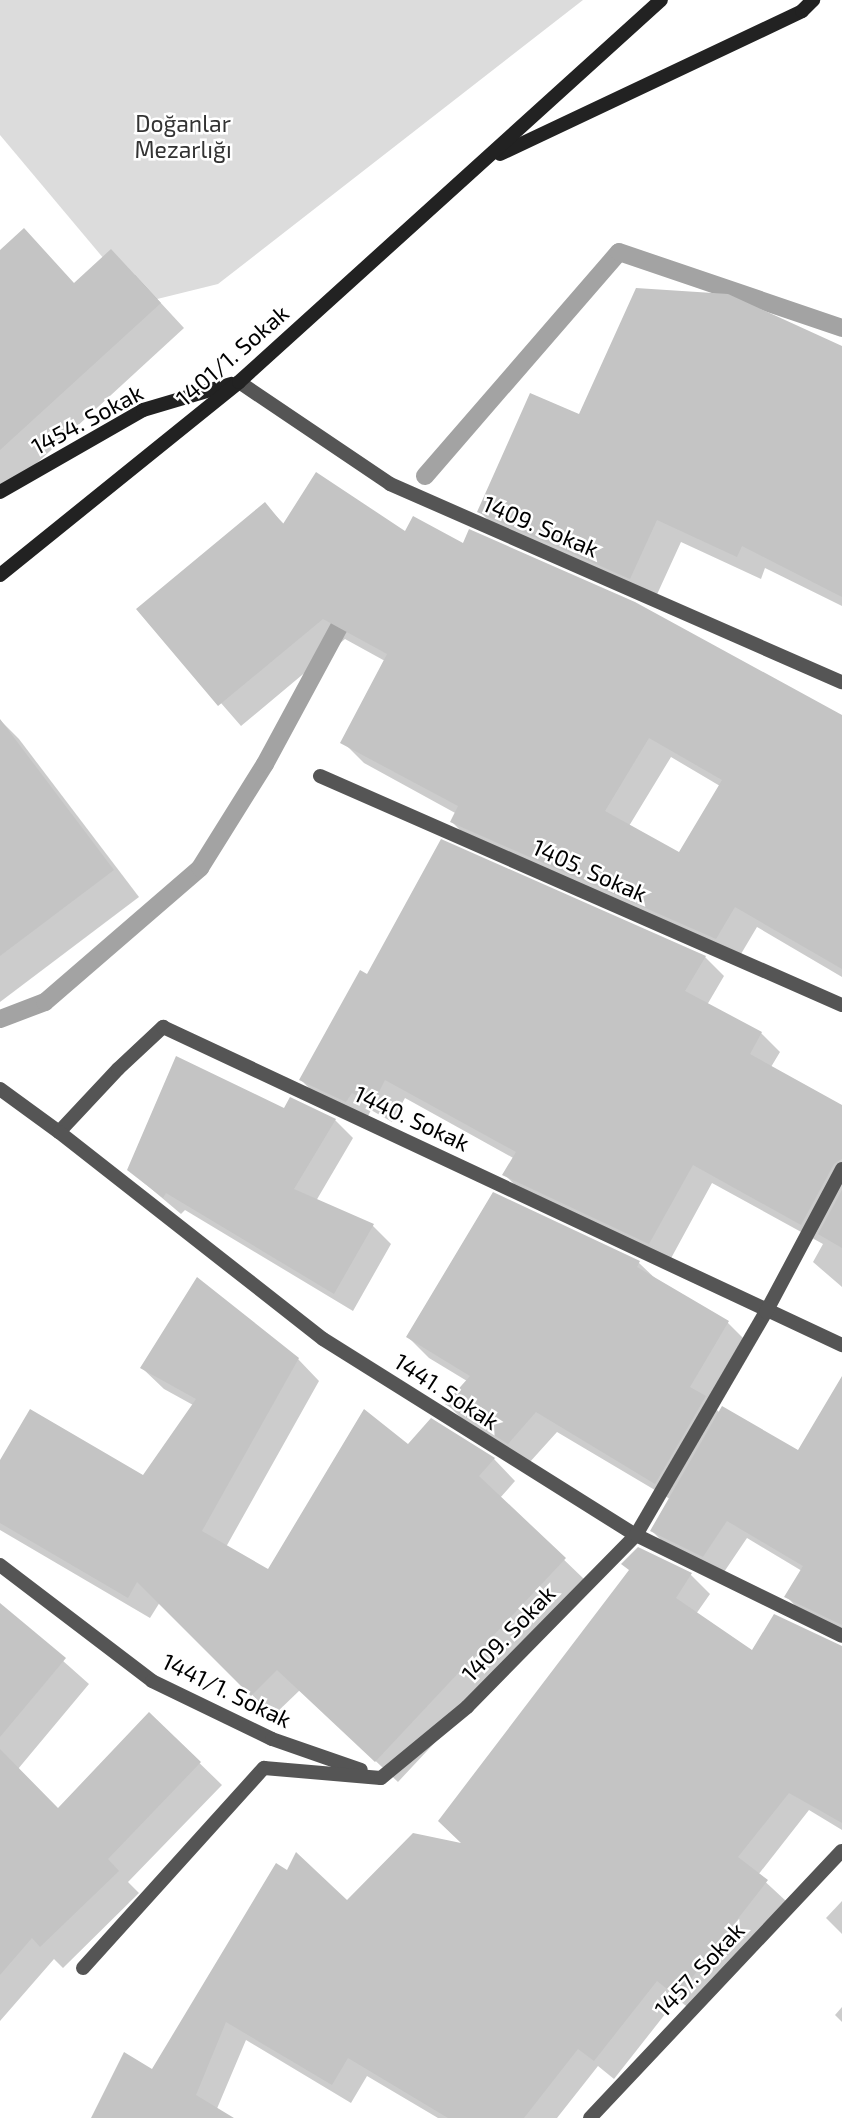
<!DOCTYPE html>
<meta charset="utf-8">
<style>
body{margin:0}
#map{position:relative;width:842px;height:2118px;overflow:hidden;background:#fff;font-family:"Exo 2",sans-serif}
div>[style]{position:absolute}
.green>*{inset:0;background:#dcdcdc}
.shadow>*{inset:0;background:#0003}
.stream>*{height:18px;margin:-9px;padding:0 9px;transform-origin:9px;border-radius:9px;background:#a3a3a3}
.building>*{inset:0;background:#c4c4c4}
.minor>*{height:14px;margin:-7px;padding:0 7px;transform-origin:7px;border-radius:7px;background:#555}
.secondary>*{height:14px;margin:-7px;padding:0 7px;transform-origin:7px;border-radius:7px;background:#222}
span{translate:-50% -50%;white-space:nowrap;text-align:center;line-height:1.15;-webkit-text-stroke:5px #fff;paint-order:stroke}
.park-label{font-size:23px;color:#333}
.street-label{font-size:23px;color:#000}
</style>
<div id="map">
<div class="green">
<div style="clip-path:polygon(0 0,583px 0,218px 284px,141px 303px,0 135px)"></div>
</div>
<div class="shadow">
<div style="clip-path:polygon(0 252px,75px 284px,135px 275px,184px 328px,0 497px)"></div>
<div style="clip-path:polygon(842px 353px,842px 606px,765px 568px,761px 579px,681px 542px,654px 601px,502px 534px,479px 511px,580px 417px)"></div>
<div style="clip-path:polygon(evenodd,265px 505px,284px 524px,406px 533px,464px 545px,842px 718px,842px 977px,757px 927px,738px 959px,473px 843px,452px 822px,457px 814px,364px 763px,343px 742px,385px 661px,345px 639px,241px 726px,139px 609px,265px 505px,671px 757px,720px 786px,679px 855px,629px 826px,671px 757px)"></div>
<div style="clip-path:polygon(0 720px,19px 739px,139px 897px,0 1002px)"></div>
<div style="clip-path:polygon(441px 842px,705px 957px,724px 976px,707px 1005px,761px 1033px,780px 1052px,771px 1067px,842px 1107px,842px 1287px,813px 1262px,823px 1244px,712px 1183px,669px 1262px,524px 1194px,505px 1175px,515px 1159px,405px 1098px,392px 1122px,371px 1110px,366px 1120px,320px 1099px,301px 1080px,368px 976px)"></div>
<div style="clip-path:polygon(285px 1111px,335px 1120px,353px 1138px,316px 1201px,373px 1226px,391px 1244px,353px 1311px,185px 1210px,181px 1214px,129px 1170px)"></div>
<div style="clip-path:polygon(639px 1263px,659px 1282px,728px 1323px,748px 1343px,712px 1405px,720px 1413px,799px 1452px,842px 1379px,842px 1634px,805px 1616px,787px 1597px,802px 1571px,747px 1538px,722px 1575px,671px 1550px,652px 1531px,670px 1499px,557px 1432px,529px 1463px,467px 1424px,447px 1404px,467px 1381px,429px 1358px,408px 1337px)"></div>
<div style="clip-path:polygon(298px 1359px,319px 1381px,226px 1547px,269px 1571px,409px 1446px,432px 1421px,494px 1459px,515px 1481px,500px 1498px,586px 1581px,398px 1782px,300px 1690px,273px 1716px,160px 1602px,150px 1618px,0 1530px,0 1463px,143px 1477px,193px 1405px,164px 1389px,142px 1368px)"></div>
<div style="clip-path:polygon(638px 1549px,691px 1575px,710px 1594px,696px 1614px,753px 1653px,842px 1646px,842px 1830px,809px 1810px,758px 1875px,786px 1901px,697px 2014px,677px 1999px,614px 2079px,598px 2066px,557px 2118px,438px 2118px,367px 2076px,351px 2103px,246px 2040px,213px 2118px,93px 2118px,153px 2071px,347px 1903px,465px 1845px,631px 1571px)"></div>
<div style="clip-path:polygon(0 1605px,89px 1684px,18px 1769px,58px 1810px,149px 1714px,222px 1785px,128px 1882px,139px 1893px,63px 1968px,54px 1959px,0 2021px)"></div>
<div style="clip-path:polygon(842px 1901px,842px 1934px,826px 1918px)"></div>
<div style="clip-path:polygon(842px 2007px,842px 2022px,835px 2015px)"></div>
</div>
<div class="stream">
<div style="left:425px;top:476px;width:296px;rotate:-49.1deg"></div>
<div style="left:619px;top:252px;width:236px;rotate:18.8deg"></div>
<div style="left:0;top:1019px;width:48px;rotate:-20.7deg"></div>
<div style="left:45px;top:1002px;width:205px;rotate:-40.8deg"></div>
<div style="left:200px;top:868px;width:123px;rotate:-58deg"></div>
<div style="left:265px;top:764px;width:179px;rotate:-61.6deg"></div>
</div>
<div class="building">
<div style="clip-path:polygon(24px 228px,74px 283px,111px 249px,161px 303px,0 450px,0 250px)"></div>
<div style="clip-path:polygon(636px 288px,728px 294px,842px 346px,842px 597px,742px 546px,737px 557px,657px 520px,630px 579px,477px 512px,530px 393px,579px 414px)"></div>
<div style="clip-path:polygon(evenodd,316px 472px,405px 531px,413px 516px,463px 543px,469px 529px,635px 602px,842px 715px,842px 969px,735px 907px,716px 939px,450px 822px,458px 806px,340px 743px,387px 654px,323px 619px,218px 706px,136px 609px,265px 502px,283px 524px,316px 472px,649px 738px,722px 780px,679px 852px,605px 811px,649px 738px)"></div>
<div style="clip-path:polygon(0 719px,114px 870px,0 956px)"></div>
<div style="clip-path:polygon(441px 839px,706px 956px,685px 991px,762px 1032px,750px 1054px,842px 1105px,842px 1159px,834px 1164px,801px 1225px,693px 1165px,649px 1244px,502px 1175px,516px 1152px,385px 1080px,373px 1104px,352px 1093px,346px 1102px,299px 1080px,360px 970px,367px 974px)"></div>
<div style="clip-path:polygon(176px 1056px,284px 1108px,290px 1097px,336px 1119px,294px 1189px,374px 1224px,334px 1294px,166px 1193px,163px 1198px,127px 1170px)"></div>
<div style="clip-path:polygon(842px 1190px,842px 1248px,818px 1234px)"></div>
<div style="clip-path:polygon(493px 1192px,640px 1261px,637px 1267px,729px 1321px,690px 1387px,706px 1396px,655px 1484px,536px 1412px,508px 1444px,445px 1404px,470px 1376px,406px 1337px)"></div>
<div style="clip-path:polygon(197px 1277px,299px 1358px,202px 1531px,268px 1569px,364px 1409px,408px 1444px,431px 1418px,495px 1458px,479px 1476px,566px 1558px,375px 1762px,277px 1670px,251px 1696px,137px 1582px,128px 1598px,0 1523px,0 1460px,30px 1409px,143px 1475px,196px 1399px,140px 1368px)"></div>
<div style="clip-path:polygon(842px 1376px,842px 1625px,784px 1597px,803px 1566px,727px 1521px,703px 1557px,650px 1531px,722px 1406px,798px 1450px)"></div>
<div style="clip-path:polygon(638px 1547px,692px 1573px,676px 1598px,752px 1650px,774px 1614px,842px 1646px,842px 1823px,789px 1793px,738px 1857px,768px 1880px,677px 1997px,657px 1981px,594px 2061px,578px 2049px,524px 2118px,448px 2118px,348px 2058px,332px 2085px,226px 2022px,196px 2095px,234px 2118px,91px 2118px,124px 2052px,152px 2069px,276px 1863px,287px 1870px,296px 1852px,347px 1900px,413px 1833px,461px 1843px,438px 1821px,629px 1570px,621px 1564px)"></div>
<div style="clip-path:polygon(0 1603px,66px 1658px,0 1737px)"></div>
<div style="clip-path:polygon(149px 1712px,201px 1762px,108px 1859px,119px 1871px,40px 1947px,32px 1938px,0 1975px,0 1749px,58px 1808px)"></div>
</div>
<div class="minor">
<div style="left:239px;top:382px;width:182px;rotate:34deg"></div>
<div style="left:390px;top:484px;width:493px;rotate:23.7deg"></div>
<div style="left:320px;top:776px;width:570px;rotate:23.69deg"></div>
<div style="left:0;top:1089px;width:73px;rotate:36.1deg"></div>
<div style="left:59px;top:1132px;width:86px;rotate:-46.9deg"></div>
<div style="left:118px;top:1069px;width:62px;rotate:-43deg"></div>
<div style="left:163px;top:1027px;width:750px;rotate:25.1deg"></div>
<div style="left:59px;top:1132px;width:335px;rotate:38.1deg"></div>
<div style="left:323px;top:1339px;width:369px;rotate:32.1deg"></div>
<div style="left:636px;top:1535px;width:229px;rotate:26.1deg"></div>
<div style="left:0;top:1565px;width:191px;rotate:37.3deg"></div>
<div style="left:152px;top:1681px;width:133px;rotate:25.8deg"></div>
<div style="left:272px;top:1739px;width:94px;rotate:19.2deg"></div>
<div style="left:83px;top:1968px;width:270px;rotate:-47.9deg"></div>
<div style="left:264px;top:1768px;width:117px;rotate:4.9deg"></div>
<div style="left:381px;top:1778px;width:112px;rotate:-39.5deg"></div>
<div style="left:467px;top:1707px;width:241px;rotate:-45.5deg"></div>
<div style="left:636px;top:1535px;width:258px;rotate:-59.8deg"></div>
<div style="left:766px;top:1312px;width:162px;rotate:-62deg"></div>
<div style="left:590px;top:2118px;width:367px;rotate:-46.7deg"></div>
</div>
<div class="secondary">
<div style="left:500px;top:154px;width:334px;rotate:-25.3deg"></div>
<div style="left:802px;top:11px;width:16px;rotate:-45deg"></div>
<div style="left:0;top:492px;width:165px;rotate:-29.8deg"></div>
<div style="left:143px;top:410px;width:92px;rotate:-16.5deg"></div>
<div style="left:0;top:575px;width:307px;rotate:-38.9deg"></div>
<div style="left:239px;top:382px;width:569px;rotate:-42.15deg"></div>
</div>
<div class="park-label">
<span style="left:183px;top:136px">Doğanlar<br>Mezarlığı</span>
</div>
<div class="street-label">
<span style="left:232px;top:355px;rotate:-41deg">1401/1. Sokak</span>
<span style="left:87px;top:419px;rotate:-28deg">1454. Sokak</span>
<span style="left:541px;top:526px;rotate:23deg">1409. Sokak</span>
<span style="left:590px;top:870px;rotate:24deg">1405. Sokak</span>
<span style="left:412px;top:1118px;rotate:25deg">1440. Sokak</span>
<span style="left:447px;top:1391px;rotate:33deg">1441. Sokak</span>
<span style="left:508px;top:1633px;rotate:-46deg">1409. Sokak</span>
<span style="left:227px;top:1690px;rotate:26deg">1441/1. Sokak</span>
<span style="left:699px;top:1969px;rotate:-47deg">1457. Sokak</span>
</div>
</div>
